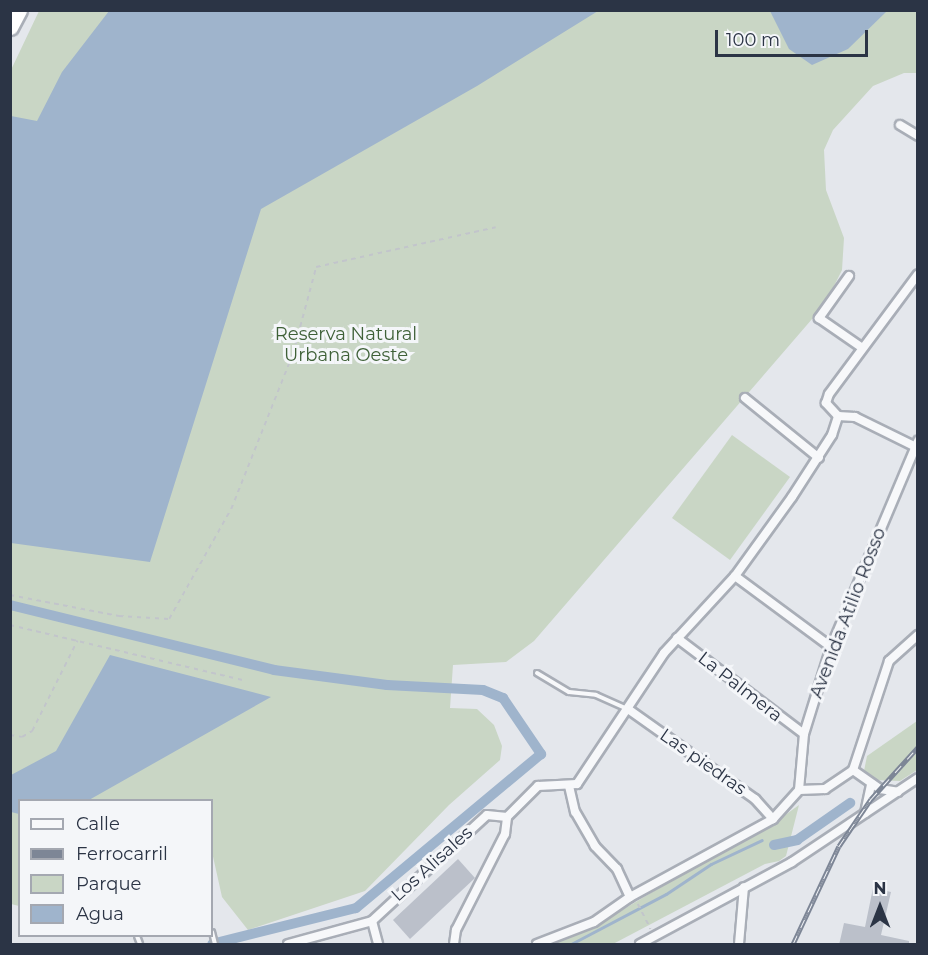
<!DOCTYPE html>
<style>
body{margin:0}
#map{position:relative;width:928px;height:955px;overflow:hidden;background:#e4e7ec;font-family:Montserrat,sans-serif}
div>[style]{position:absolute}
.green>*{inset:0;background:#c9d6c5}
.water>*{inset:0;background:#9fb4cc}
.stream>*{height:3px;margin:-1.5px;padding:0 1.5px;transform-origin:1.5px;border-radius:1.5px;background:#9fb4cc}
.canal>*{height:10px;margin:-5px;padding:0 5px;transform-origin:5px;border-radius:5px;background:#9fb4cc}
.building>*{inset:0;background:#bbc0ca}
.path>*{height:1.5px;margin-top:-0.75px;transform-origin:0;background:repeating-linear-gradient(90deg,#c2c5cb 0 4.5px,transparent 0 9px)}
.roads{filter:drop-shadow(2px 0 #a9aeb7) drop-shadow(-2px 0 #a9aeb7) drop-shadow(0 2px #a9aeb7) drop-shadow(0 -2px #a9aeb7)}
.service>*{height:4px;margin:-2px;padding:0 2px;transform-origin:2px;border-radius:2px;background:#f7f8fa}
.minor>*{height:8px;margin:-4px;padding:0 4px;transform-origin:4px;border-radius:4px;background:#f7f8fa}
.motorway>*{height:15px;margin:-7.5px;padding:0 7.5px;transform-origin:7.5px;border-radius:7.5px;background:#fff}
.rail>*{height:5px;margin-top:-2.5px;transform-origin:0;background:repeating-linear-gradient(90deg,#f4f6f9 0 9px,#7d8696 0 18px);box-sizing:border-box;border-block:2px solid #7d8696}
span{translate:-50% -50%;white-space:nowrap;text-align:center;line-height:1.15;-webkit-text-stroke:6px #f4f6f9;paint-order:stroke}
.park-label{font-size:18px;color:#3f6138}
.street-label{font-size:18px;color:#2b3445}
.frame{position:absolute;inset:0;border:12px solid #2b3445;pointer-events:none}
.legend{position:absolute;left:18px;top:799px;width:195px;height:138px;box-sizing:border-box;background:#f4f6f9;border:2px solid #a4a8b1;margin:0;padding:8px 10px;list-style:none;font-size:18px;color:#2b3445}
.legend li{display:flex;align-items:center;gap:12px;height:30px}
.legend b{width:30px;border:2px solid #a4a8b1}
.north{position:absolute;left:850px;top:877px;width:60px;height:60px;-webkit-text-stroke:4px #f4f6f9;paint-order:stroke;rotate:0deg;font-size:16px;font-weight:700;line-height:24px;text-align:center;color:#2b3445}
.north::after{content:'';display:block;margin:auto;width:21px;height:27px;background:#2b3445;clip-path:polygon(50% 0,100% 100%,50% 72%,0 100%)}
.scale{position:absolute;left:715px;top:30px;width:153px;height:27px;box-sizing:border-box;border:3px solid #2b3445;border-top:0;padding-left:8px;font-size:18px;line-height:21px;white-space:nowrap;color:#2b3445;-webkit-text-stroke:4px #f4f6f9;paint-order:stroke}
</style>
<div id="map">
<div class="green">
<div style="clip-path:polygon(39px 11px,917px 11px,917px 73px,904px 73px,873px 86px,833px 130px,824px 150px,826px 190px,844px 238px,842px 270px,825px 304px,534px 641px,506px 662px,453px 665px,450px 708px,477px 709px,494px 725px,502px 746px,500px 760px,449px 805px,365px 891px,248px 930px,222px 897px,212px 852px,212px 800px,20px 800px,19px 906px,11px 904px,10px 72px)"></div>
<div style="clip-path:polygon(732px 435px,790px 477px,730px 560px,672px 518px)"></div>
<div style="clip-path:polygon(917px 721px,917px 770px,900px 781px,873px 780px,864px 771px,867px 756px)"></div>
<div style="clip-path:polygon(799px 805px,786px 856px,779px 861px,765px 864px,613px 944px,550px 944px,609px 918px,699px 864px,763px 831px)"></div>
</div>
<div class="water">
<div style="clip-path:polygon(109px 11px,598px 11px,477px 86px,261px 209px,150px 562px,11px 543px,11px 116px,37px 121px,62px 72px)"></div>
<div style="clip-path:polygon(770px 11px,887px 11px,848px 49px,812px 65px,789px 49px)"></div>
<div style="clip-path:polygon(110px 655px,271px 697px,89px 800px,20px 800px,19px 814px,11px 812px,11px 775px,56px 751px)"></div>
</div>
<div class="stream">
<div style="left:571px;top:944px;width:107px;rotate:-27.8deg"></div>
<div style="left:666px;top:894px;width:54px;rotate:-33.7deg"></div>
<div style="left:711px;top:864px;width:56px;rotate:-25.2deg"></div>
</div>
<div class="canal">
<div style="left:10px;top:605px;width:272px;rotate:13.8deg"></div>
<div style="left:274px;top:670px;width:114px;rotate:7.6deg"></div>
<div style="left:387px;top:685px;width:96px;rotate:3deg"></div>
<div style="left:483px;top:690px;width:22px;rotate:22deg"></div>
<div style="left:503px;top:698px;width:68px;rotate:55.8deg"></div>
<div style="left:541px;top:754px;width:241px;rotate:140.2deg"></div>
<div style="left:356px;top:908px;width:148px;rotate:166deg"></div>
<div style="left:774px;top:845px;width:24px;rotate:-12deg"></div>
<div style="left:797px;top:840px;width:65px;rotate:-34.9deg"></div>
</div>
<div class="building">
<div style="clip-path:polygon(458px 859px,475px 878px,410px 939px,393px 920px)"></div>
<div style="clip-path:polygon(873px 888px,891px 892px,881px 935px,909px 941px,909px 945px,839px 945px,844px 923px,865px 927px)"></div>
</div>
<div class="path">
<div style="left:10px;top:595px;width:111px;rotate:10.9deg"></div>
<div style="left:119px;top:616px;width:50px;rotate:3.4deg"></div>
<div style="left:169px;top:619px;width:126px;rotate:-60.6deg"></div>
<div style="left:231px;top:509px;width:168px;rotate:-68.3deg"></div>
<div style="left:293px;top:353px;width:89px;rotate:-75deg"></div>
<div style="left:316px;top:267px;width:184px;rotate:-12.5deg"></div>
<div style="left:10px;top:625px;width:239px;rotate:13.3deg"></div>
<div style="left:10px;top:735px;width:12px;rotate:9deg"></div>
<div style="left:22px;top:737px;width:12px;rotate:-31deg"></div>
<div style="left:32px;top:731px;width:101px;rotate:-63.4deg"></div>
<div style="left:638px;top:904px;width:28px;rotate:63deg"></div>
</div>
<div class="roads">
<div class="service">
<div style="left:537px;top:673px;width:37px;rotate:31deg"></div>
<div style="left:569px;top:692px;width:27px;rotate:6deg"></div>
<div style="left:596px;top:695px;width:35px;rotate:24deg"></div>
<div style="left:212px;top:932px;width:12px;rotate:76deg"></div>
<div style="left:137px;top:936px;width:9px;rotate:69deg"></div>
</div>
<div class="minor">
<div style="left:900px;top:125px;width:21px;rotate:31deg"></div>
<div style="left:849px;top:276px;width:52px;rotate:125.5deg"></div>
<div style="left:819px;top:318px;width:51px;rotate:34.6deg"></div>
<div style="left:745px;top:398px;width:95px;rotate:39deg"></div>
<div style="left:838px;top:416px;width:18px;rotate:-133deg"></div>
<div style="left:826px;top:403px;width:9px;rotate:-72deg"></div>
<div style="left:829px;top:394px;width:149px;rotate:-53.4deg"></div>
<div style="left:838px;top:416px;width:17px;rotate:3deg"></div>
<div style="left:855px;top:417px;width:66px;rotate:26.2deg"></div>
<div style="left:735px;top:576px;width:119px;rotate:36.5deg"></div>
<div style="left:677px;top:638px;width:159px;rotate:37.1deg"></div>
<div style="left:628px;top:709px;width:156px;rotate:35.3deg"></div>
<div style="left:755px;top:799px;width:27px;rotate:48deg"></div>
<div style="left:853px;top:770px;width:115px;rotate:-71.7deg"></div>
<div style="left:889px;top:661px;width:39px;rotate:-42deg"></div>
<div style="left:853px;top:770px;width:33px;rotate:35deg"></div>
<div style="left:880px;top:789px;width:18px;rotate:9deg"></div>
<div style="left:799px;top:790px;width:56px;rotate:-84.9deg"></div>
<div style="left:804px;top:734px;width:91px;rotate:-72.8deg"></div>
<div style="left:831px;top:647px;width:224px;rotate:-67.1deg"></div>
<div style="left:799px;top:790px;width:26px;rotate:-2deg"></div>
<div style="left:825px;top:789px;width:34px;rotate:-34deg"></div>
<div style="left:865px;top:813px;width:30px;rotate:-78deg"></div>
<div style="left:630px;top:897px;width:163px;rotate:-28.6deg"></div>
<div style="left:773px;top:819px;width:39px;rotate:-48deg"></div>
<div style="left:372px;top:921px;width:24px;rotate:75deg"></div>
<div style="left:288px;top:944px;width:87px;rotate:-15.3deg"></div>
<div style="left:372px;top:921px;width:156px;rotate:-42.7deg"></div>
<div style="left:487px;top:815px;width:20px;rotate:6deg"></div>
<div style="left:507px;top:817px;width:44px;rotate:-45deg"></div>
<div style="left:538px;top:786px;width:39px;rotate:-3deg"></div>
<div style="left:577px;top:784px;width:157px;rotate:-56.4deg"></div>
<div style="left:664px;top:653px;width:105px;rotate:-47.3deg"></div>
<div style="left:735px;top:576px;width:97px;rotate:-54.2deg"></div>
<div style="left:792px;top:497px;width:74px;rotate:-57.2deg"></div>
<div style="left:832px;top:435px;width:20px;rotate:-72deg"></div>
<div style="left:454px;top:944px;width:14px;rotate:-82deg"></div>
<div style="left:456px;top:930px;width:108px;rotate:-63deg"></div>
<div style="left:505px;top:834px;width:17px;rotate:-83deg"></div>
<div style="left:537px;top:944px;width:61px;rotate:-21.1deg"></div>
<div style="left:594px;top:922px;width:44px;rotate:-34.8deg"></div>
<div style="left:630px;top:897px;width:31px;rotate:-115deg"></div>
<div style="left:617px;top:869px;width:32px;rotate:-134deg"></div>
<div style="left:595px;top:846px;width:39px;rotate:-120deg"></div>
<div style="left:575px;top:812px;width:26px;rotate:-103deg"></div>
<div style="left:640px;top:944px;width:173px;rotate:-28.3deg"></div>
<div style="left:792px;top:862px;width:151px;rotate:-33.7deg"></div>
<div style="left:739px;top:944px;width:57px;rotate:-85deg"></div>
</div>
<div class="motorway">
<div style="left:10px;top:27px;width:19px;rotate:-62deg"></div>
</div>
</div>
<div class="rail">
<div style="left:793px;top:944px;width:108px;rotate:-64.9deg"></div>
<div style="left:839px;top:846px;width:57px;rotate:-55.8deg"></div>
<div style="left:871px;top:799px;width:70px;rotate:-47.9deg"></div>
</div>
<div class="park-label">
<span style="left:346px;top:345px">Reserva Natural<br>Urbana Oeste</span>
</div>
<div class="street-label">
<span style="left:848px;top:613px;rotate:-69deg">Avenida Atilio Rosso</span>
<span style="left:740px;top:687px;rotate:38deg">La Palmera</span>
<span style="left:703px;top:762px;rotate:35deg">Las piedras</span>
<span style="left:432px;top:864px;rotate:-42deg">Los Alisales</span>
</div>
<div class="frame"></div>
<ul class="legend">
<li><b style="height:8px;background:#f7f8fa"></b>Calle</li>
<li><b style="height:8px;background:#7d8696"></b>Ferrocarril</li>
<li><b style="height:16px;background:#c9d6c5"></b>Parque</li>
<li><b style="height:16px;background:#9fb4cc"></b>Agua</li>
</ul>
<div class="north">N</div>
<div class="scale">100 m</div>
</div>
